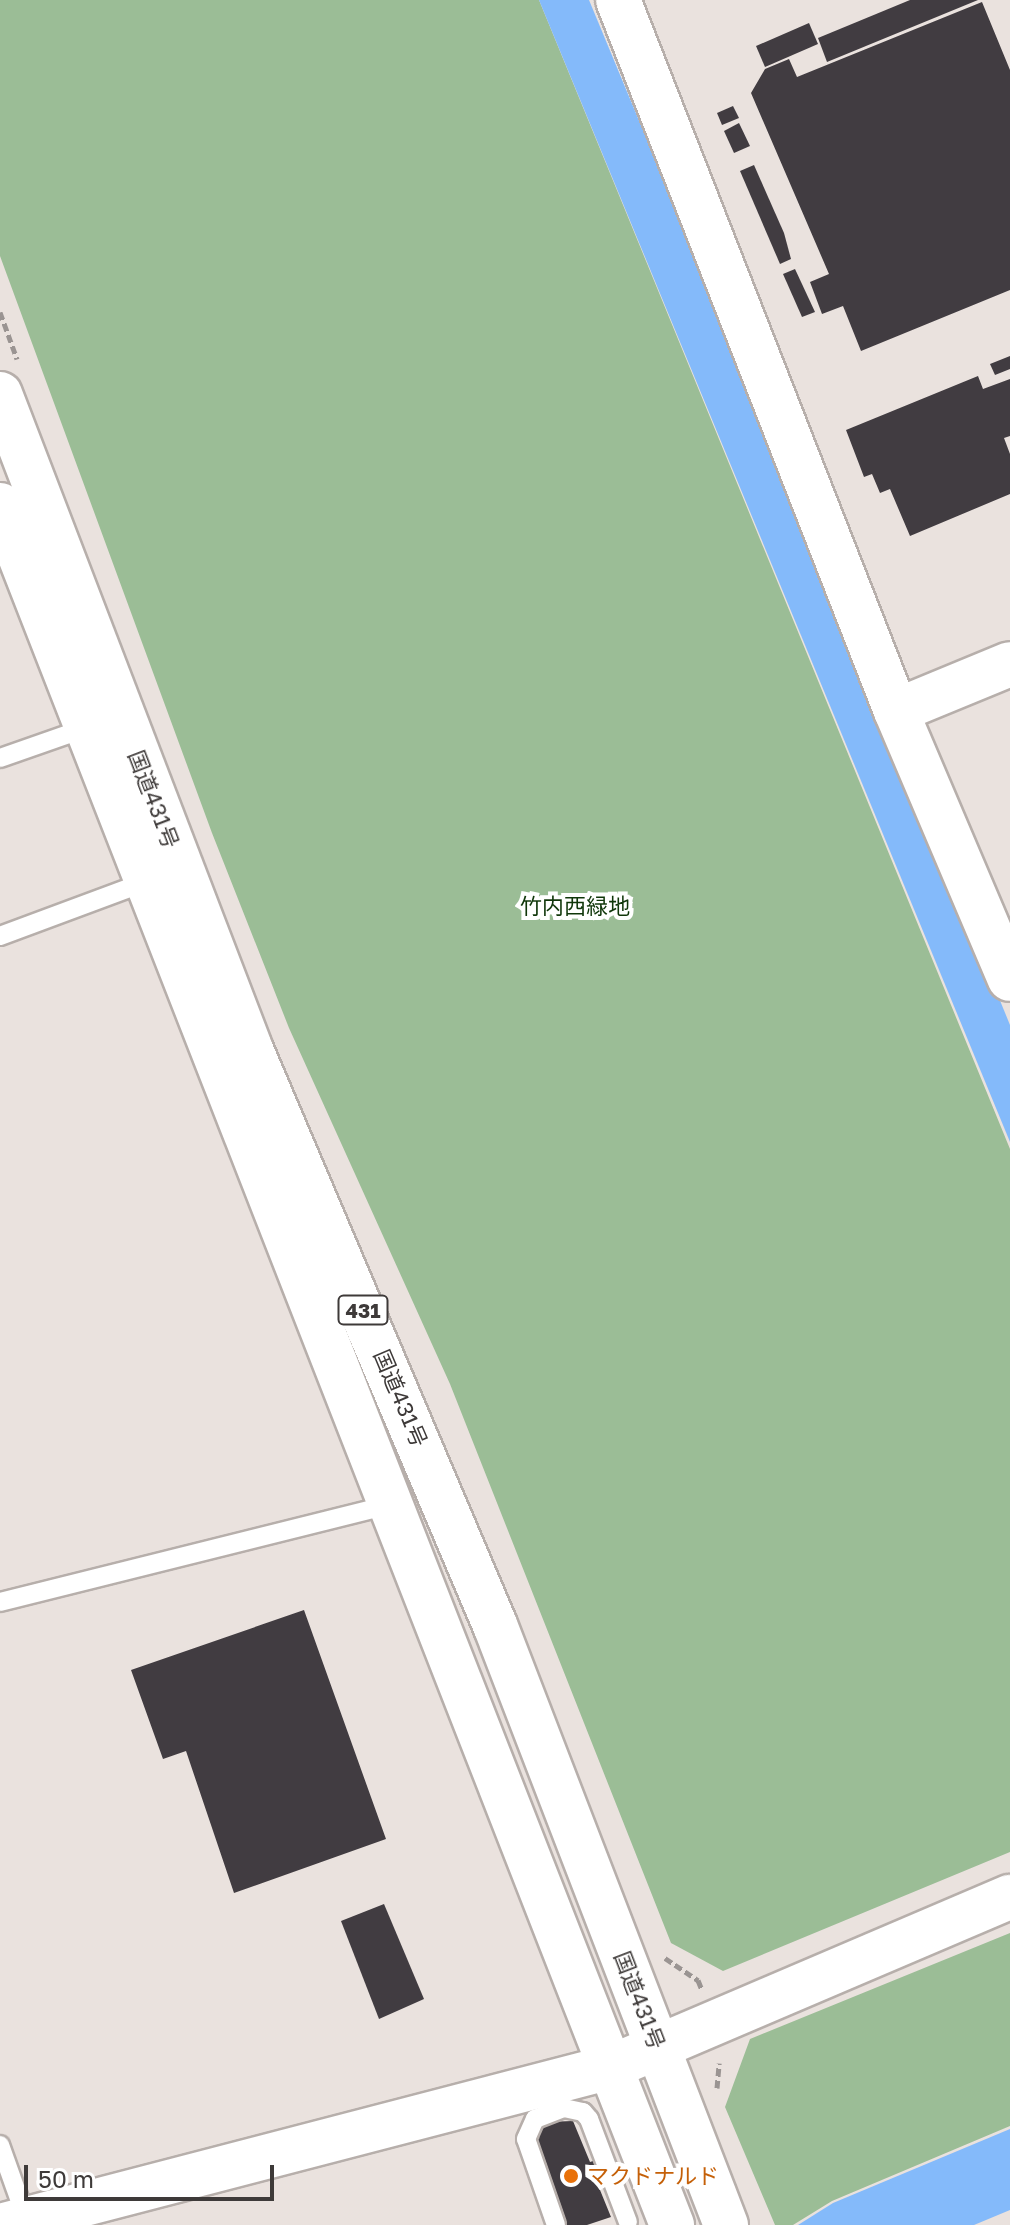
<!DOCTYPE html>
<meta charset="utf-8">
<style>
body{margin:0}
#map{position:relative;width:1010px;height:2225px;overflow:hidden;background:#eae2de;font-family:"Golos Text","Noto Sans JP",sans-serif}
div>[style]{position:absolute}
.green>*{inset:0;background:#9bbd96}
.water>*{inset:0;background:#84bafa}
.building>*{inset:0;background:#413c41}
.path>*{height:5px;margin-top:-2.5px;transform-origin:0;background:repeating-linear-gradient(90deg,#9a9492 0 8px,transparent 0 12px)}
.roads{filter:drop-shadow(2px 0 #b7afab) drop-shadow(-2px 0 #b7afab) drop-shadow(0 2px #b7afab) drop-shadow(0 -2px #b7afab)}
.service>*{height:18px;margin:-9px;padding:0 9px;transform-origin:9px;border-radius:9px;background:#fff}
.tertiary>*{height:44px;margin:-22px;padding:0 22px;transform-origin:22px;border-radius:22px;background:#fff}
.trunk>*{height:44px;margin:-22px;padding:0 22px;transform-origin:22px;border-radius:22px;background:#fff}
.dots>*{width:22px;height:22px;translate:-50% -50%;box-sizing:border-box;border:4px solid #fff;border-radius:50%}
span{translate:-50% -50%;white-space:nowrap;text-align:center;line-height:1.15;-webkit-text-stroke:8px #fff;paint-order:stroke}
.shield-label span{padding:2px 6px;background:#fff;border:2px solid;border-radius:6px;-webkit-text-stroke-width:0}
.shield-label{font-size:20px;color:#3e3a39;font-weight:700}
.street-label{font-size:22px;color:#3e3a39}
.park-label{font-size:22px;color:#0f3609}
.food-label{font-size:22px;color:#c56008}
.left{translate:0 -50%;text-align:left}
.scale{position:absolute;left:24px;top:2165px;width:250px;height:36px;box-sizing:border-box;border:4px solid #3e3a39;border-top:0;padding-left:10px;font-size:24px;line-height:28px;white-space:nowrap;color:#3e3a39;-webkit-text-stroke:6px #fff;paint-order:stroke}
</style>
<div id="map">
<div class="green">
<div style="clip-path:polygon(0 0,539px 0,1010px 1149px,1010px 1852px,723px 1971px,671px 1943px,450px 1384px,289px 1028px,212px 833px,0 256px)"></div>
<div style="clip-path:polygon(1010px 1933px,1010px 2126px,832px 2201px,793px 2225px,775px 2225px,725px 2107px,750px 2039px)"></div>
</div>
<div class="water">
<div style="clip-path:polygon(539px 0,589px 0,790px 485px,1010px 1025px,1010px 1142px)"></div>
<div style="clip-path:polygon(1010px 2129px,1010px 2210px,974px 2225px,798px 2225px,833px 2203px)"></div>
</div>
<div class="building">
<div style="clip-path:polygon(910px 0,978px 0,827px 62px,818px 38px)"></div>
<div style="clip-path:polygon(982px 2px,1010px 70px,1010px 290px,861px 351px,843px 306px,822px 314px,810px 282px,829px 274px,751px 93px,765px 69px,789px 59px,797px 77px)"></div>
<div style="clip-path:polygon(809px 23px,818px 44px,765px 67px,756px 46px)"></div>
<div style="clip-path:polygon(733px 106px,739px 118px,722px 125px,717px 113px)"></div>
<div style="clip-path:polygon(739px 123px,750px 146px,734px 153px,724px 131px)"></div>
<div style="clip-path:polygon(754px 165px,784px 233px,791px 259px,780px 264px,740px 171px)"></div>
<div style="clip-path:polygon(795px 269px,815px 312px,802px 317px,783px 274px)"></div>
<div style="clip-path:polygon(1010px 356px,1010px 369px,995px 375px,990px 364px)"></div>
<div style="clip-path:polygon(978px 376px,983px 389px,1010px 379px,1010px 436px,1004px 438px,1010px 454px,1010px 494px,910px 536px,890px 489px,880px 493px,872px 474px,864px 477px,846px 430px)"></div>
<div style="clip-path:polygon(304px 1610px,386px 1839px,234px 1893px,186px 1751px,163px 1759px,131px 1670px)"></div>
<div style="clip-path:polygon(384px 1904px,424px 1999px,379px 2019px,341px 1921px)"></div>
<div style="clip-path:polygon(573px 2121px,590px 2162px,599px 2159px,610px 2185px,600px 2190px,611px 2217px,587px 2225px,564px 2225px,533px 2140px,540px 2138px,530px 2135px,545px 2122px)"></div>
</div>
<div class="path">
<div style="left:0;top:312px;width:50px;rotate:70.1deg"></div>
<div style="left:665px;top:1958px;width:40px;rotate:34deg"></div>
<div style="left:698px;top:1980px;width:11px;rotate:68deg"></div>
<div style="left:717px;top:2088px;width:25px;rotate:-85deg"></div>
</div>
<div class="roads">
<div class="service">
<div style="left:0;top:758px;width:91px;rotate:-19.2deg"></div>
<div style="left:0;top:936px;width:155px;rotate:-20.4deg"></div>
<div style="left:0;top:1602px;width:402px;rotate:-14deg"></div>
<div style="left:0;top:2145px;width:81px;rotate:70.4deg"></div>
<div style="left:556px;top:2225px;width:91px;rotate:-109.2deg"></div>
<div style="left:526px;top:2139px;width:22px;rotate:-66deg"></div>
<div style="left:535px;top:2119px;width:31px;rotate:-21deg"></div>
<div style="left:564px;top:2108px;width:19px;rotate:12deg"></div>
<div style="left:583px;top:2112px;width:9px;rotate:49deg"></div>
<div style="left:589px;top:2119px;width:110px;rotate:69.3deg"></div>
</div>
<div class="tertiary">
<div style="left:618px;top:0;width:763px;rotate:68.64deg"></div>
<div style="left:896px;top:711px;width:291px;rotate:67deg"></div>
<div style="left:896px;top:711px;width:123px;rotate:-22.4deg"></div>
<div style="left:4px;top:2225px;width:627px;rotate:-14.59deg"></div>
<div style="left:611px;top:2067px;width:434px;rotate:-23.1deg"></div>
</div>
<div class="trunk">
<div style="left:0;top:394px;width:702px;rotate:69.06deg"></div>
<div style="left:251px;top:1050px;width:625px;rotate:67.01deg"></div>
<div style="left:495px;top:1625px;width:643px;rotate:68.94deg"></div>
<div style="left:0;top:505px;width:1847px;rotate:68.66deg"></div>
</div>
</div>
<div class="dots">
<div style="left:571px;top:2176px;background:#e8710a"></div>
</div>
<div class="shield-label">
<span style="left:363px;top:1310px">431</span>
</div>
<div class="street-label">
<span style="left:154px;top:799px;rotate:69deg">国道431号</span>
<span style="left:401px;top:1398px;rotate:67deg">国道431号</span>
<span style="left:640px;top:2000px;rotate:69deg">国道431号</span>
</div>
<div class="park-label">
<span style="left:575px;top:906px">竹内西緑地</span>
</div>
<div class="food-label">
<span class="left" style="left:587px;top:2176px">マクドナルド</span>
</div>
<div class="scale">50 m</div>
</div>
